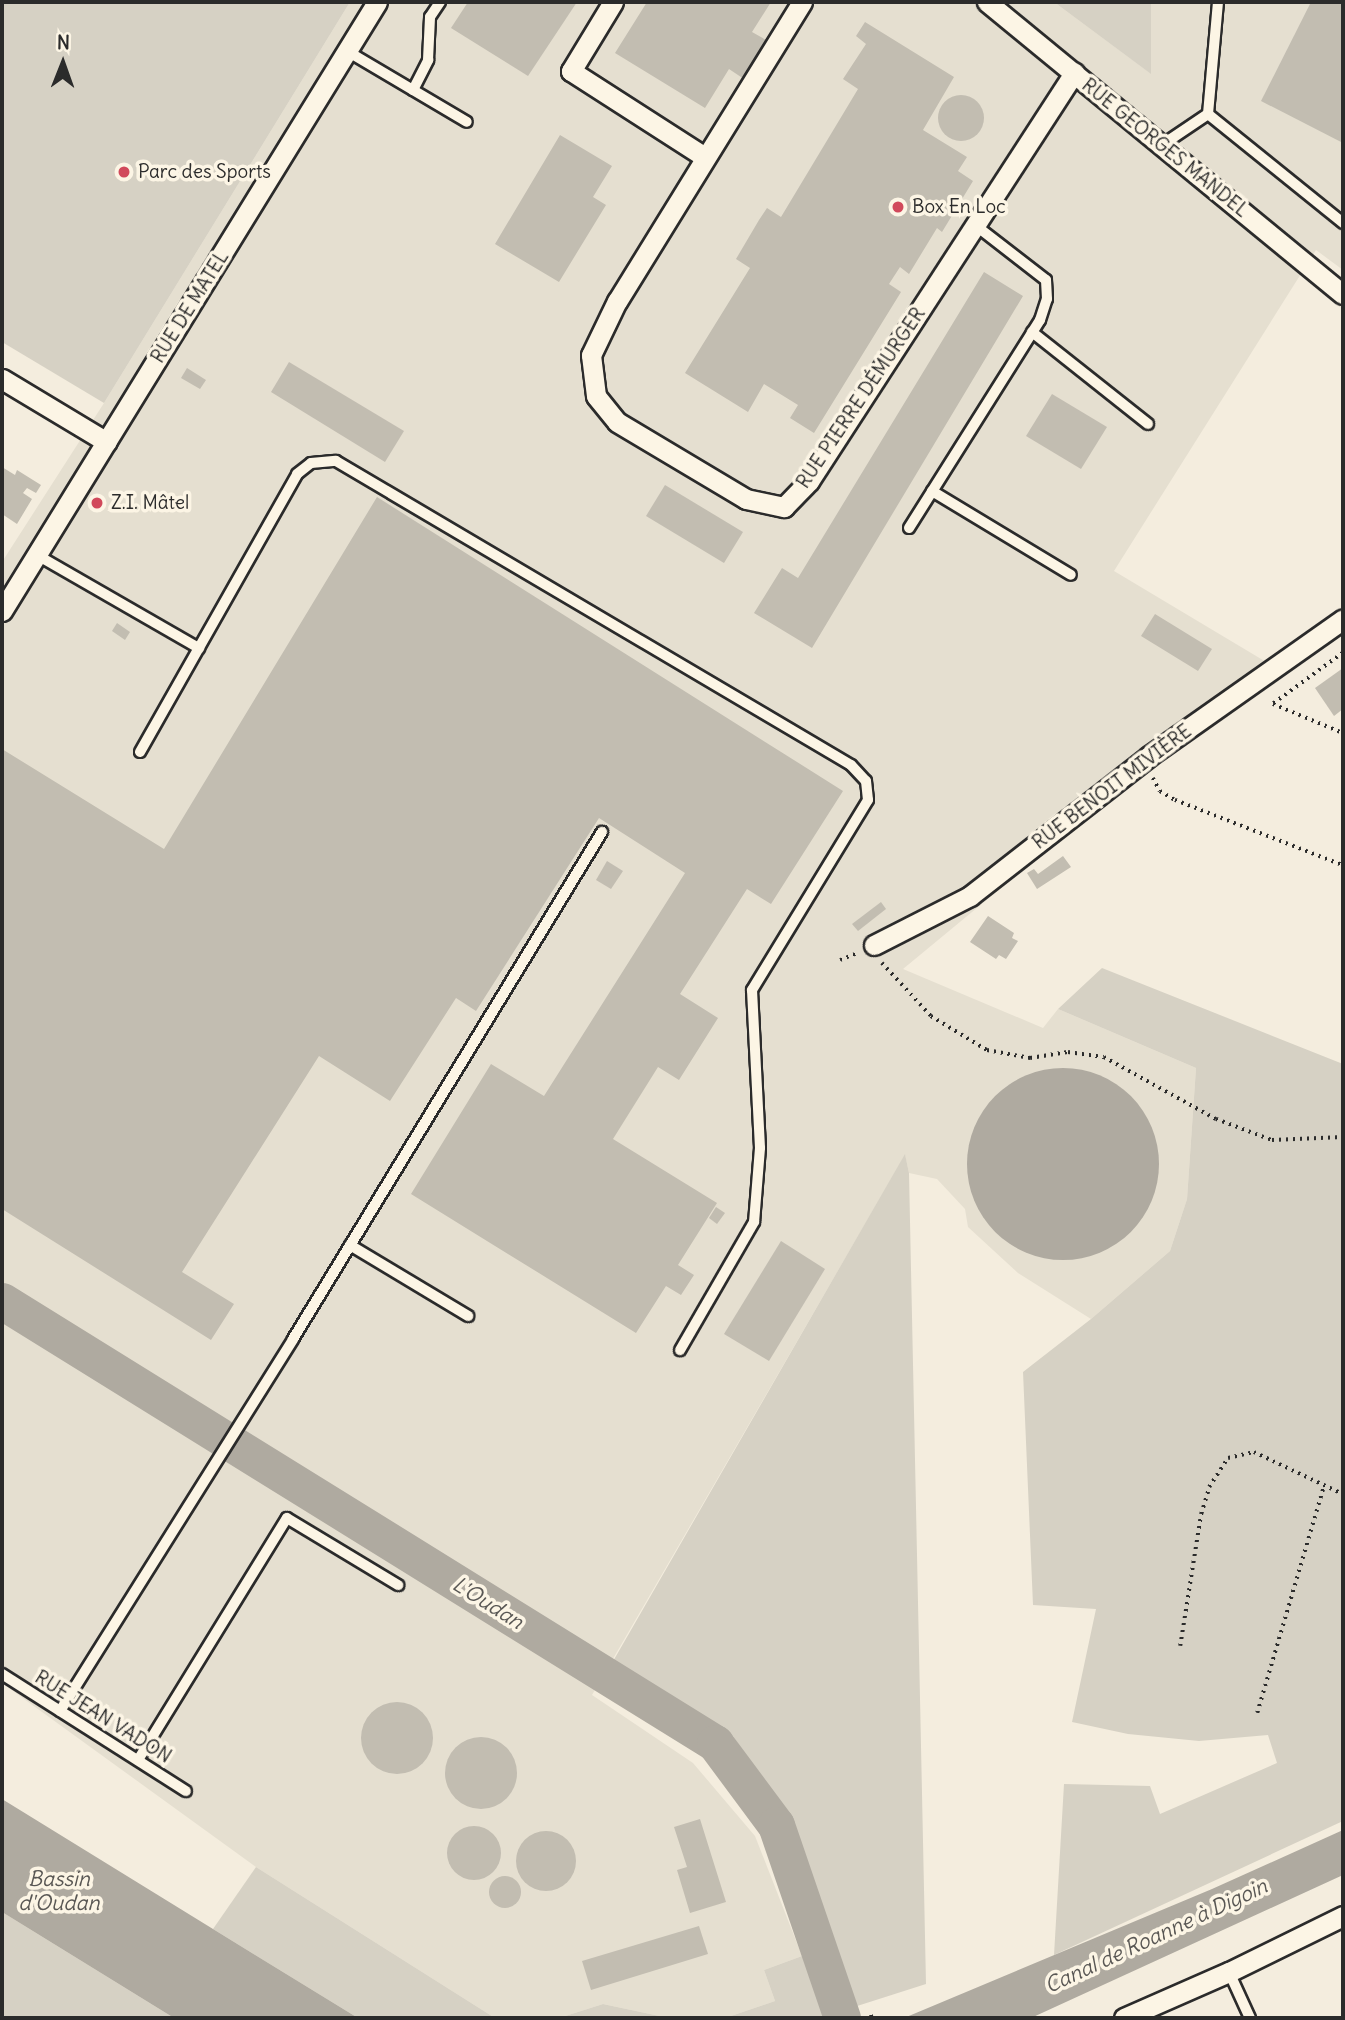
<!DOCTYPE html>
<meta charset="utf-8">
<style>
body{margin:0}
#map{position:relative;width:1345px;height:2020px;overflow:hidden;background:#f4edde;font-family:Delius,sans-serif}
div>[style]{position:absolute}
.built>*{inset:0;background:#e5dfd0}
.green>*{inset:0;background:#d6d1c4}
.water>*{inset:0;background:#afaaa0}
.round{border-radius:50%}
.river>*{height:37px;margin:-18.5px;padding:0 18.5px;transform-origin:18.5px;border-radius:18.5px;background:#afaaa0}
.building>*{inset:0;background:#c2bdb1}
.path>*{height:3.5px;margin-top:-1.75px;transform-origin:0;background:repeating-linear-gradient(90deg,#2b2b2b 0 2px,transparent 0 7px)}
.roads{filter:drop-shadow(2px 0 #2b2b2b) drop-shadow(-2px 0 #2b2b2b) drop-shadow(0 2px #2b2b2b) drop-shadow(0 -2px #2b2b2b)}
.service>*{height:10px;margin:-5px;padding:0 5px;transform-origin:5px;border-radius:5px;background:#fcf5e5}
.minor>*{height:19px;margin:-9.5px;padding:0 9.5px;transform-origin:9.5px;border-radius:9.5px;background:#fcf5e5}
.dots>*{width:19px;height:19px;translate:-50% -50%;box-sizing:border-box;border:4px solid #fcf5e5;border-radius:50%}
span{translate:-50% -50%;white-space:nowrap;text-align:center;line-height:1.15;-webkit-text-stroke:7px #fcf5e5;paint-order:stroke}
.street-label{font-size:19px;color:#2b2b2b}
.poi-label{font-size:19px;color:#2b2b2b}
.left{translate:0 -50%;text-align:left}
.water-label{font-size:21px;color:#595754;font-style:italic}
.frame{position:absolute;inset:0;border:4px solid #2b2b2b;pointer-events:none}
.north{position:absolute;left:28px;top:28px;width:70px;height:70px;-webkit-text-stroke:5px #fcf5e5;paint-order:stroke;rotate:1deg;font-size:19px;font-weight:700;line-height:28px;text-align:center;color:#2b2b2b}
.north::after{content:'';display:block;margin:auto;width:24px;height:32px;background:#2b2b2b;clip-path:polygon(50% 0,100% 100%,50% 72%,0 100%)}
</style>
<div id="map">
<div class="built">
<div style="clip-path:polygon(350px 2px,1054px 2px,1150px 73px,1151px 2px,1343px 2px,1343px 270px,1316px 250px,1114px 571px,1286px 674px,1121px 789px,903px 969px,1043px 1028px,1058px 1009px,1196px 1068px,1187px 1199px,1170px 1251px,1091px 1319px,1018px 1273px,968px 1227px,965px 1209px,937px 1179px,909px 1173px,905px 1155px,592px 1695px,693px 1763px,755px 1836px,802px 1956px,764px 1970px,775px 2001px,725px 2018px,669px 2018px,603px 2004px,559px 2018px,495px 2018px,256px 1867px,2px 1683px,2px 562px,104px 403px)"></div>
</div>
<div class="green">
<div style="clip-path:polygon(2px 2px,350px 2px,104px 403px,2px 342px)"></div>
<div style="clip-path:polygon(1054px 2px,1151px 2px,1151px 74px)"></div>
<div style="clip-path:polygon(1102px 968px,1343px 1064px,1343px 1821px,1054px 1955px,1064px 1784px,1150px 1786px,1160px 1814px,1277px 1763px,1268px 1735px,1199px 1741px,1128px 1734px,1072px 1722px,1096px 1609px,1033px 1605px,1023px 1372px,1091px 1319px,1170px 1251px,1187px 1199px,1196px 1068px,1058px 1009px)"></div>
<div style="clip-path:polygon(905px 1154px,909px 1173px,926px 1984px,854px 2007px,787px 1817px,733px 1736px,612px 1663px)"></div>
<div style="clip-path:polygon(256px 1867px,495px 2018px,358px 2018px,213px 1929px)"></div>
<div style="clip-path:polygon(2px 1912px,174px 2018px,2px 2018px)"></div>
<div style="clip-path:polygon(802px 1956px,826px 2018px,725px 2018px,775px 2001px,764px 1970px)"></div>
<div style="clip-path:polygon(603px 2004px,669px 2018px,559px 2018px)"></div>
</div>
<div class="water">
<div class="round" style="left:967px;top:1068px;width:192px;height:192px"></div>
<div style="clip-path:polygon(2px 1799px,213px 1929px,358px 2018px,174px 2018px,2px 1912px)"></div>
<div style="clip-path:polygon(1343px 1830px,1343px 1875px,1031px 2018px,904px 2018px,1212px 1889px)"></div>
</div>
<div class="river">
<div style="left:2px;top:1301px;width:839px;rotate:31.8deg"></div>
<div style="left:715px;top:1743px;width:102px;rotate:53.4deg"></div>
<div style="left:776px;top:1825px;width:204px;rotate:71.1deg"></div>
</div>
<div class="building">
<div style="clip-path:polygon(468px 2px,577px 2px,528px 76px,451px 28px)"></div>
<div style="clip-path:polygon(647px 2px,771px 2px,752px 32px,768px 41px,744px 79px,729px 69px,705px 108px,615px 53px)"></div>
<div style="clip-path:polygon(1311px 2px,1343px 2px,1343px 143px,1261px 101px)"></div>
<div style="clip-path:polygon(865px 22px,954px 77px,923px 130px,967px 157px,958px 171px,973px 181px,942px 232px,937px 228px,909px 274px,900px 267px,889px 284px,901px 292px,814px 433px,790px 418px,798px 405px,764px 384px,748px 412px,685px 373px,750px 268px,736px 259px,759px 220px,767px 208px,781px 217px,858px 89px,843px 79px,866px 44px,856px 36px)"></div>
<div class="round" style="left:938px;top:95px;width:46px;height:46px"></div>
<div style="clip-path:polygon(560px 135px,612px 166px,593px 197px,606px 205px,559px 282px,495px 244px)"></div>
<div style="clip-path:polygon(984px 272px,1023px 296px,812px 648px,754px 613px,782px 568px,798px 578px)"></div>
<div style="clip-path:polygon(289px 362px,404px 431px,385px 462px,271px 392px)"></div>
<div style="clip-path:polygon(187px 368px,206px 380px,200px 389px,181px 378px)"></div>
<div style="clip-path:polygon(1052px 394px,1107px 427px,1081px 469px,1026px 436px)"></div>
<div style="clip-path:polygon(2px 467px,15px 475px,17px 470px,41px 485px,36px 493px,27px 488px,23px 493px,32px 499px,17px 524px,2px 514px)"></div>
<div style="clip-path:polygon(665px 485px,743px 532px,724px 563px,646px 516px)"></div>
<div style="clip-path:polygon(377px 497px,843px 791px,771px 904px,747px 889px,680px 994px,718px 1018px,679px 1080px,658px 1067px,613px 1139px,717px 1203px,678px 1265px,694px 1275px,681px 1295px,666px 1286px,636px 1333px,411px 1194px,491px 1064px,544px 1096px,685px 873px,599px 818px,476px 1011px,456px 998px,390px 1101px,319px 1056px,182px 1272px,234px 1304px,211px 1340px,2px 1209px,2px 749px,164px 849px)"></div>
<div style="clip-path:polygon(1155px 614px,1212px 649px,1198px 671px,1141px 636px)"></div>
<div style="clip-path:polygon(117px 623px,130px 632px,125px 640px,112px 631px)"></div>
<div style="clip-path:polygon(1343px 668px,1343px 709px,1334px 716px,1315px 688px)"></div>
<div style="clip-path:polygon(1063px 856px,1071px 867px,1037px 889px,1027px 873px,1034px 869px,1038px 874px)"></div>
<div style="clip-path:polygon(607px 861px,623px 871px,611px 889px,596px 880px)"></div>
<div style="clip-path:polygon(881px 902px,886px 909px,858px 931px,852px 924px)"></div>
<div style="clip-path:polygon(988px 916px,1014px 933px,1012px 938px,1018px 941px,1006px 959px,999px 955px,996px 959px,970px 942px)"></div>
<div style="clip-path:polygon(716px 1207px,725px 1213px,717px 1224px,709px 1218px)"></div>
<div style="clip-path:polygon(781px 1241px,825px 1269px,769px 1361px,724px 1334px)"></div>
<div class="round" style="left:361px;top:1702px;width:72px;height:72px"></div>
<div class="round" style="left:445px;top:1737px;width:72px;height:72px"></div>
<div style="clip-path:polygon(700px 1819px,726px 1902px,690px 1913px,677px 1870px,687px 1867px,674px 1827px)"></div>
<div class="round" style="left:447px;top:1826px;width:54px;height:54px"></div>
<div class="round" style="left:516px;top:1831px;width:60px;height:60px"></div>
<div class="round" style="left:489px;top:1876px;width:32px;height:32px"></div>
<div style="clip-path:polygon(699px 1926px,708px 1954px,591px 1990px,582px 1961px)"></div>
</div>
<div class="path">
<div style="left:1343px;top:653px;width:87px;rotate:143.9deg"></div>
<div style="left:1273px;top:704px;width:76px;rotate:22.5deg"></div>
<div style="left:1153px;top:778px;width:15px;rotate:62deg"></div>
<div style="left:1160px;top:791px;width:17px;rotate:31deg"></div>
<div style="left:1175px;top:800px;width:180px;rotate:21.2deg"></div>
<div style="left:840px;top:960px;width:18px;rotate:-22deg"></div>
<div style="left:882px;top:963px;width:72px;rotate:47.2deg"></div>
<div style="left:931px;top:1016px;width:66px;rotate:31.3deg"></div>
<div style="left:987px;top:1050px;width:44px;rotate:10.5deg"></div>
<div style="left:1030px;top:1058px;width:38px;rotate:-9deg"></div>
<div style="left:1068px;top:1052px;width:36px;rotate:8deg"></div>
<div style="left:1104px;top:1057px;width:128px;rotate:29deg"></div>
<div style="left:1216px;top:1119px;width:60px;rotate:20.6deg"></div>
<div style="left:1272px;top:1140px;width:71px;rotate:-2.4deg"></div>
<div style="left:1180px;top:1646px;width:134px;rotate:-81deg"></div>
<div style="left:1201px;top:1514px;width:28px;rotate:-73deg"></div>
<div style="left:1209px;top:1487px;width:35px;rotate:-57deg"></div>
<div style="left:1228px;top:1458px;width:27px;rotate:-13deg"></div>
<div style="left:1254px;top:1452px;width:98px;rotate:25.3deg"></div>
<div style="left:1257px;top:1713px;width:238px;rotate:-73.6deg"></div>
<div style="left:871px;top:2015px;width:3px;rotate:72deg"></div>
</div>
<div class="roads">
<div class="service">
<div style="left:347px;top:51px;width:139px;rotate:30.6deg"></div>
<div style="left:413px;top:90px;width:34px;rotate:-63deg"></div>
<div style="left:428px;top:60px;width:43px;rotate:-87.3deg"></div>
<div style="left:430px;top:17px;width:18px;rotate:-56deg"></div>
<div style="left:1208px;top:114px;width:174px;rotate:38.9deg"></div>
<div style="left:1208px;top:114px;width:112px;rotate:-84.9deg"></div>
<div style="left:1162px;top:145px;width:55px;rotate:-34deg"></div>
<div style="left:1032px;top:332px;width:148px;rotate:38.4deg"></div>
<div style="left:932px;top:491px;width:162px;rotate:31.1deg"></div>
<div style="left:909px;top:528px;width:246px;rotate:-57.8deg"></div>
<div style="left:1040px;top:320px;width:22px;rotate:-72deg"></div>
<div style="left:1047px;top:299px;width:19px;rotate:-93deg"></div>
<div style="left:1046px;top:280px;width:90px;rotate:-142.2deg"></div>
<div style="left:37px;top:555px;width:187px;rotate:29.9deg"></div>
<div style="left:140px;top:752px;width:319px;rotate:-60.5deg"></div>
<div style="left:297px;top:474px;width:18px;rotate:-38deg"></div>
<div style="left:311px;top:463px;width:25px;rotate:-5deg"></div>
<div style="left:336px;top:461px;width:598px;rotate:30.55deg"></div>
<div style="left:851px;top:765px;width:22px;rotate:47deg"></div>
<div style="left:866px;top:781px;width:19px;rotate:84deg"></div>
<div style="left:868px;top:800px;width:223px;rotate:121.4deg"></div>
<div style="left:752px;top:990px;width:158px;rotate:87.1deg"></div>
<div style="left:760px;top:1148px;width:74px;rotate:94.6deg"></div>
<div style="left:754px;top:1222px;width:148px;rotate:120deg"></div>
<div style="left:350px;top:1245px;width:138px;rotate:31deg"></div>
<div style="left:2px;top:1674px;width:218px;rotate:32.5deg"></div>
<div style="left:60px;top:1711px;width:439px;rotate:-57.9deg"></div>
<div style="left:293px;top:1339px;width:594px;rotate:-58.64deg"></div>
<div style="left:138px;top:1760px;width:284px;rotate:-58.4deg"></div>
<div style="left:287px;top:1518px;width:130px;rotate:31.1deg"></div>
<div style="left:1229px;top:1972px;width:51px;rotate:65.5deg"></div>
</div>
<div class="minor">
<div style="left:613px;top:2px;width:81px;rotate:121.3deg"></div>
<div style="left:571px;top:71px;width:159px;rotate:32.7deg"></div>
<div style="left:802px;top:2px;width:352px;rotate:121.7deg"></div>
<div style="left:617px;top:301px;width:60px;rotate:115.7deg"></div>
<div style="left:591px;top:355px;width:41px;rotate:83deg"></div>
<div style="left:596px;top:396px;width:33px;rotate:51deg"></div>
<div style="left:617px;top:422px;width:150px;rotate:30.8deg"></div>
<div style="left:746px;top:499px;width:39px;rotate:12deg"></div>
<div style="left:784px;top:507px;width:36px;rotate:-46deg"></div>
<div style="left:809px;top:481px;width:487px;rotate:-57deg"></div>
<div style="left:987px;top:2px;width:460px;rotate:39.4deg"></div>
<div style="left:2px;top:379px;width:122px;rotate:31deg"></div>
<div style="left:2px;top:611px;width:715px;rotate:-58.38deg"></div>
<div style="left:874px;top:945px;width:108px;rotate:-27deg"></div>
<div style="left:970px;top:896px;width:227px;rotate:-38deg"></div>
<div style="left:1149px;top:756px;width:237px;rotate:-35.2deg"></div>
<div style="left:1124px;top:2018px;width:115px;rotate:-23.7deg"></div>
<div style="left:1229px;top:1972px;width:127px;rotate:-26.2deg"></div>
</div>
</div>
<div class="dots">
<div style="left:124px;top:172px;background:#d1495b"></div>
<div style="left:898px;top:207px;background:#d1495b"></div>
<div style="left:97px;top:503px;background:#d1495b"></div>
</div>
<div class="street-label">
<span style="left:1165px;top:148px;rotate:39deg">RUE GEORGES MANDEL</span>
<span style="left:190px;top:307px;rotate:-58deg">RUE DE MATEL</span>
<span style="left:861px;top:398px;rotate:-56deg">RUE PIERRE DÉMURGER</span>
<span style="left:1112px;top:787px;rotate:-37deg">RUE BENOIT MIVIÈRE</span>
<span style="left:103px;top:1717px;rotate:32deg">RUE JEAN VADON</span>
</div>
<div class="poi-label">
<span class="left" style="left:138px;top:172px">Parc des Sports</span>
<span class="left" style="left:912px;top:207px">Box En Loc</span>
<span class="left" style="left:111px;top:503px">Z.I. Mâtel</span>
</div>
<div class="water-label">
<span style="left:488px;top:1603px;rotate:32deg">L'Oudan</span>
<span style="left:59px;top:1891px">Bassin<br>d'Oudan</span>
<span style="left:1156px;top:1936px;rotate:-25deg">Canal de Roanne à Digoin</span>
</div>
<div class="frame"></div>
<div class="north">N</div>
</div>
